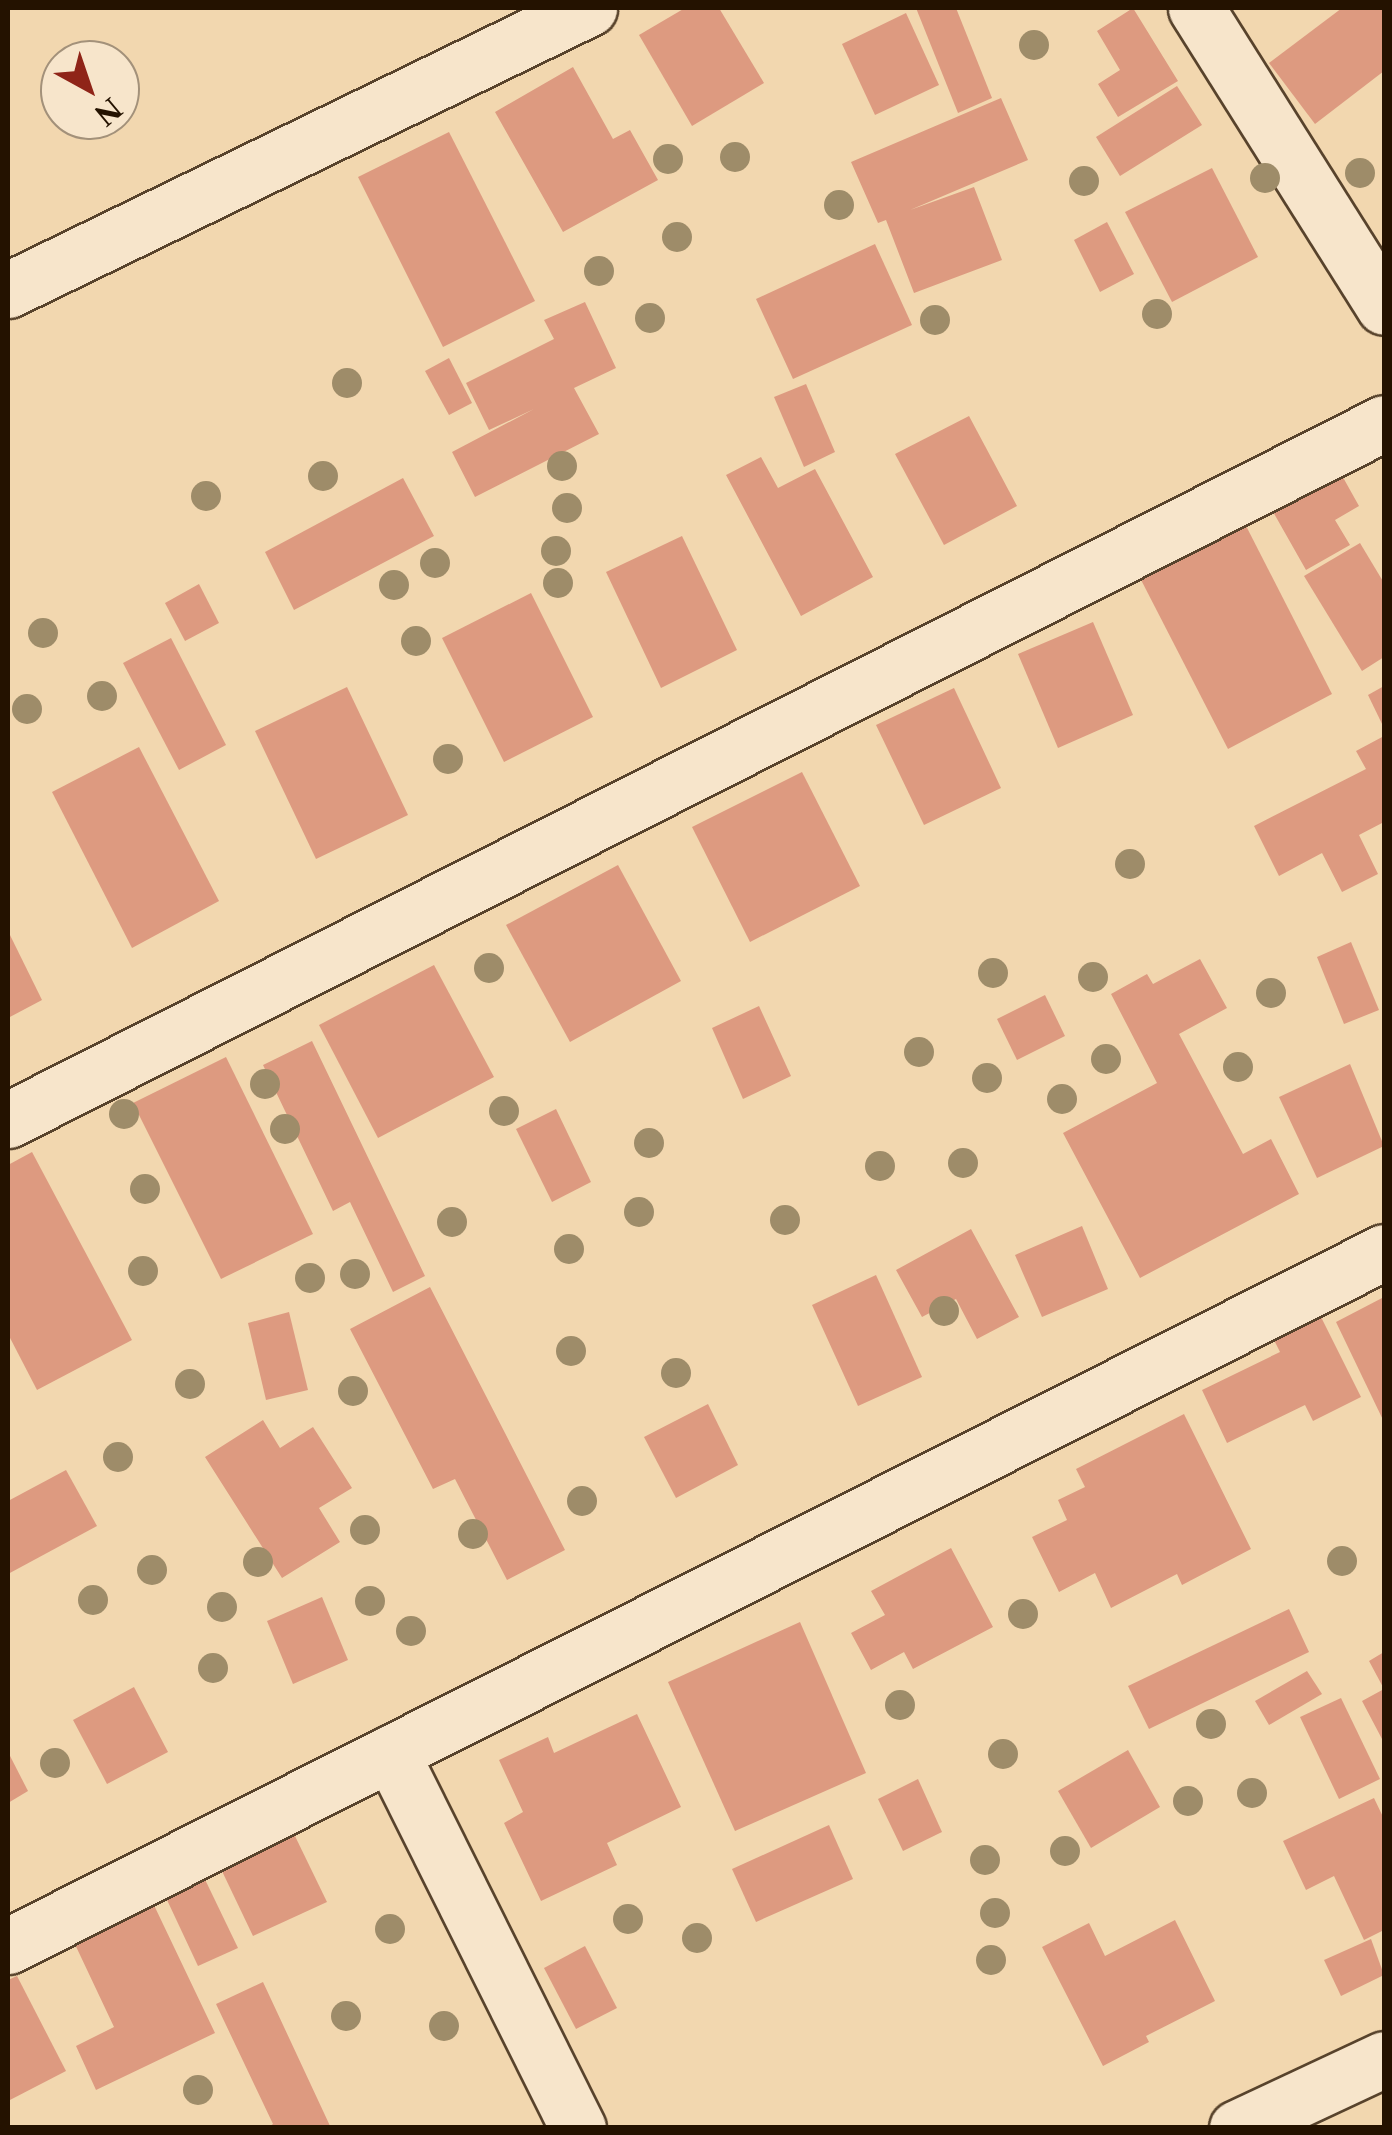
<!DOCTYPE html>
<style>
body{margin:0}
#map{position:relative;width:1392px;height:2135px;overflow:hidden;background:#f2d7af;font-family:"Libre Caslon Text",serif}
div>[style]{position:absolute}
.building>*{inset:0;background:#dd9a80}
.roads{filter:drop-shadow(2px 0 #58432c) drop-shadow(-2px 0 #58432c) drop-shadow(0 2px #58432c) drop-shadow(0 -2px #58432c)}
.street>*{height:55px;margin:-27.5px;padding:0 27.5px;transform-origin:27.5px;border-radius:27.5px;background:#f7e5cb}
.trees>*{width:30px;height:30px;margin:-15px;border-radius:50%;background:#9e8c69}
span{translate:-50% -50%;white-space:nowrap;text-align:center;line-height:1.15;-webkit-text-stroke:8px #f7e5cb;paint-order:stroke}
.frame{position:absolute;inset:0;border:10px solid #241200;pointer-events:none}
.north{position:absolute;left:40px;top:40px;width:100px;height:100px;box-sizing:border-box;background:#f7e5cb;border:2px solid #a3917a;border-radius:50%;rotate:140deg;font-size:28px;font-weight:700;line-height:40px;text-align:center;color:#241200}
.north::after{content:'';display:block;margin:auto;width:35px;height:45px;background:#8f2418;clip-path:polygon(50% 0,100% 100%,50% 72%,0 100%)}
</style>
<div id="map">
<div class="building">
<div style="clip-path:polygon(685px 8px,719px 8px,764px 83px,692px 126px,639px 35px)"></div>
<div style="clip-path:polygon(916px 8px,956px 8px,992px 98px,958px 113px)"></div>
<div style="clip-path:polygon(1133px 8px,1178px 81px,1118px 117px,1098px 84px,1120px 70px,1097px 31px)"></div>
<div style="clip-path:polygon(1342px 8px,1384px 8px,1384px 71px,1315px 124px,1269px 63px)"></div>
<div style="clip-path:polygon(906px 13px,939px 85px,875px 115px,842px 44px)"></div>
<div style="clip-path:polygon(573px 67px,613px 139px,630px 130px,658px 180px,563px 232px,495px 112px)"></div>
<div style="clip-path:polygon(1177px 86px,1202px 125px,1120px 176px,1096px 137px)"></div>
<div style="clip-path:polygon(1001px 98px,1028px 160px,910px 210px,974px 187px,1002px 260px,914px 293px,886px 220px,878px 223px,851px 162px)"></div>
<div style="clip-path:polygon(449px 132px,535px 301px,443px 347px,358px 177px)"></div>
<div style="clip-path:polygon(1212px 168px,1258px 257px,1172px 302px,1125px 212px)"></div>
<div style="clip-path:polygon(1107px 222px,1134px 274px,1100px 292px,1074px 240px)"></div>
<div style="clip-path:polygon(875px 244px,912px 325px,793px 379px,756px 299px)"></div>
<div style="clip-path:polygon(585px 302px,616px 368px,574px 388px,599px 434px,475px 497px,452px 452px,534px 409px,489px 430px,466px 383px,554px 339px,544px 320px)"></div>
<div style="clip-path:polygon(449px 358px,472px 403px,449px 415px,425px 371px)"></div>
<div style="clip-path:polygon(806px 384px,835px 452px,804px 467px,774px 397px)"></div>
<div style="clip-path:polygon(969px 416px,1017px 506px,944px 545px,895px 454px)"></div>
<div style="clip-path:polygon(761px 457px,778px 488px,815px 469px,873px 577px,801px 616px,726px 475px)"></div>
<div style="clip-path:polygon(1340px 472px,1359px 506px,1335px 520px,1350px 545px,1306px 570px,1272px 510px)"></div>
<div style="clip-path:polygon(403px 478px,434px 536px,294px 610px,265px 552px)"></div>
<div style="clip-path:polygon(1243px 520px,1332px 694px,1228px 749px,1138px 574px)"></div>
<div style="clip-path:polygon(682px 536px,737px 650px,661px 688px,606px 572px)"></div>
<div style="clip-path:polygon(1360px 543px,1384px 583px,1384px 657px,1362px 671px,1304px 576px)"></div>
<div style="clip-path:polygon(199px 584px,219px 623px,185px 641px,165px 603px)"></div>
<div style="clip-path:polygon(531px 593px,593px 717px,504px 762px,442px 638px)"></div>
<div style="clip-path:polygon(1093px 622px,1133px 715px,1058px 748px,1018px 654px)"></div>
<div style="clip-path:polygon(171px 638px,226px 745px,179px 770px,123px 663px)"></div>
<div style="clip-path:polygon(1384px 686px,1384px 728px,1368px 695px)"></div>
<div style="clip-path:polygon(347px 687px,408px 815px,316px 859px,255px 731px)"></div>
<div style="clip-path:polygon(954px 688px,1001px 788px,924px 825px,876px 725px)"></div>
<div style="clip-path:polygon(1384px 736px,1384px 822px,1359px 835px,1378px 874px,1342px 892px,1322px 853px,1279px 876px,1254px 826px,1366px 769px,1356px 751px)"></div>
<div style="clip-path:polygon(139px 747px,219px 901px,132px 948px,52px 792px)"></div>
<div style="clip-path:polygon(802px 772px,860px 886px,750px 942px,692px 827px)"></div>
<div style="clip-path:polygon(618px 865px,681px 981px,570px 1042px,506px 925px)"></div>
<div style="clip-path:polygon(8px 931px,42px 1000px,8px 1018px)"></div>
<div style="clip-path:polygon(1351px 942px,1379px 1010px,1344px 1024px,1317px 957px)"></div>
<div style="clip-path:polygon(1200px 959px,1227px 1008px,1179px 1034px,1243px 1154px,1271px 1139px,1299px 1194px,1140px 1278px,1063px 1133px,1157px 1083px,1111px 994px,1147px 974px,1153px 984px)"></div>
<div style="clip-path:polygon(434px 965px,494px 1077px,378px 1138px,319px 1025px)"></div>
<div style="clip-path:polygon(1045px 995px,1065px 1036px,1017px 1060px,997px 1019px)"></div>
<div style="clip-path:polygon(759px 1006px,791px 1076px,743px 1099px,712px 1028px)"></div>
<div style="clip-path:polygon(312px 1041px,425px 1276px,393px 1292px,350px 1202px,333px 1211px,263px 1065px)"></div>
<div style="clip-path:polygon(226px 1057px,313px 1234px,221px 1279px,133px 1103px)"></div>
<div style="clip-path:polygon(1350px 1064px,1384px 1146px,1317px 1178px,1279px 1097px)"></div>
<div style="clip-path:polygon(556px 1109px,591px 1182px,552px 1202px,516px 1129px)"></div>
<div style="clip-path:polygon(32px 1152px,132px 1340px,37px 1390px,8px 1334px,8px 1165px)"></div>
<div style="clip-path:polygon(1082px 1226px,1108px 1289px,1042px 1317px,1015px 1255px)"></div>
<div style="clip-path:polygon(971px 1229px,1019px 1317px,977px 1339px,956px 1299px,922px 1317px,896px 1270px)"></div>
<div style="clip-path:polygon(876px 1275px,922px 1377px,858px 1406px,812px 1305px)"></div>
<div style="clip-path:polygon(430px 1287px,565px 1550px,507px 1580px,455px 1479px,433px 1489px,350px 1329px)"></div>
<div style="clip-path:polygon(1384px 1297px,1384px 1422px,1336px 1322px)"></div>
<div style="clip-path:polygon(1318px 1311px,1361px 1397px,1313px 1421px,1305px 1405px,1227px 1443px,1202px 1390px,1280px 1352px,1271px 1334px)"></div>
<div style="clip-path:polygon(289px 1312px,308px 1390px,266px 1400px,248px 1323px)"></div>
<div style="clip-path:polygon(708px 1404px,738px 1465px,676px 1498px,644px 1437px)"></div>
<div style="clip-path:polygon(1184px 1414px,1251px 1549px,1182px 1585px,1177px 1574px,1111px 1608px,1095px 1573px,1059px 1592px,1032px 1537px,1067px 1520px,1058px 1500px,1085px 1487px,1076px 1469px)"></div>
<div style="clip-path:polygon(263px 1420px,280px 1448px,313px 1427px,352px 1488px,319px 1508px,340px 1542px,282px 1578px,205px 1457px)"></div>
<div style="clip-path:polygon(66px 1470px,97px 1526px,8px 1574px,8px 1501px)"></div>
<div style="clip-path:polygon(951px 1548px,993px 1627px,913px 1669px,904px 1652px,871px 1670px,851px 1633px,885px 1615px,871px 1591px)"></div>
<div style="clip-path:polygon(322px 1597px,348px 1660px,293px 1684px,267px 1621px)"></div>
<div style="clip-path:polygon(1289px 1609px,1309px 1652px,1149px 1729px,1128px 1686px)"></div>
<div style="clip-path:polygon(800px 1622px,866px 1773px,735px 1831px,668px 1682px)"></div>
<div style="clip-path:polygon(1384px 1652px,1384px 1737px,1382px 1739px,1362px 1701px,1384px 1689px,1369px 1661px)"></div>
<div style="clip-path:polygon(1307px 1671px,1322px 1694px,1269px 1725px,1255px 1701px)"></div>
<div style="clip-path:polygon(134px 1687px,168px 1752px,107px 1784px,73px 1720px)"></div>
<div style="clip-path:polygon(1341px 1698px,1380px 1779px,1339px 1799px,1300px 1717px)"></div>
<div style="clip-path:polygon(637px 1714px,681px 1807px,607px 1843px,617px 1865px,541px 1901px,504px 1823px,523px 1812px,499px 1760px,548px 1737px,554px 1753px)"></div>
<div style="clip-path:polygon(1128px 1750px,1160px 1807px,1091px 1848px,1058px 1791px)"></div>
<div style="clip-path:polygon(8px 1752px,28px 1791px,8px 1803px)"></div>
<div style="clip-path:polygon(918px 1779px,942px 1832px,903px 1851px,878px 1799px)"></div>
<div style="clip-path:polygon(1374px 1798px,1384px 1819px,1384px 1930px,1364px 1940px,1334px 1876px,1306px 1890px,1283px 1841px)"></div>
<div style="clip-path:polygon(829px 1825px,853px 1879px,756px 1922px,732px 1869px)"></div>
<div style="clip-path:polygon(294px 1834px,327px 1902px,253px 1936px,221px 1869px)"></div>
<div style="clip-path:polygon(199px 1867px,238px 1948px,198px 1966px,160px 1885px)"></div>
<div style="clip-path:polygon(152px 1901px,215px 2033px,96px 2090px,76px 2046px,114px 2027px,72px 1938px)"></div>
<div style="clip-path:polygon(1175px 1920px,1215px 2001px,1146px 2036px,1149px 2042px,1103px 2066px,1042px 1947px,1089px 1923px,1105px 1956px)"></div>
<div style="clip-path:polygon(1371px 1939px,1384px 1975px,1341px 1996px,1324px 1960px)"></div>
<div style="clip-path:polygon(585px 1946px,617px 2008px,576px 2029px,544px 1968px)"></div>
<div style="clip-path:polygon(17px 1976px,66px 2071px,8px 2101px,8px 1980px)"></div>
<div style="clip-path:polygon(263px 1982px,331px 2128px,267px 2128px,273px 2124px,216px 2004px)"></div>
</div>
<div class="roads">
<div class="street">
<div style="left:1196px;top:8px;width:353px;rotate:57.8deg"></div>
<div style="left:8px;top:290px;width:646px;rotate:-25.89deg"></div>
<div style="left:8px;top:1120px;width:1542px;rotate:-26.86deg"></div>
<div style="left:391px;top:1753px;width:419px;rotate:63.5deg"></div>
<div style="left:8px;top:1946px;width:1541px;rotate:-26.76deg"></div>
<div style="left:1237px;top:2128px;width:162px;rotate:-25.1deg"></div>
</div>
</div>
<div class="trees">
<div style="left:1034px;top:45px"></div>
<div style="left:735px;top:157px"></div>
<div style="left:668px;top:159px"></div>
<div style="left:1360px;top:173px"></div>
<div style="left:1265px;top:178px"></div>
<div style="left:1084px;top:181px"></div>
<div style="left:839px;top:205px"></div>
<div style="left:677px;top:237px"></div>
<div style="left:599px;top:271px"></div>
<div style="left:1157px;top:314px"></div>
<div style="left:650px;top:318px"></div>
<div style="left:935px;top:320px"></div>
<div style="left:347px;top:383px"></div>
<div style="left:562px;top:466px"></div>
<div style="left:323px;top:476px"></div>
<div style="left:206px;top:496px"></div>
<div style="left:567px;top:508px"></div>
<div style="left:556px;top:551px"></div>
<div style="left:435px;top:563px"></div>
<div style="left:558px;top:583px"></div>
<div style="left:394px;top:585px"></div>
<div style="left:43px;top:633px"></div>
<div style="left:416px;top:641px"></div>
<div style="left:102px;top:696px"></div>
<div style="left:27px;top:709px"></div>
<div style="left:448px;top:759px"></div>
<div style="left:1130px;top:864px"></div>
<div style="left:489px;top:968px"></div>
<div style="left:993px;top:973px"></div>
<div style="left:1093px;top:977px"></div>
<div style="left:1271px;top:993px"></div>
<div style="left:919px;top:1052px"></div>
<div style="left:1106px;top:1059px"></div>
<div style="left:1238px;top:1067px"></div>
<div style="left:987px;top:1078px"></div>
<div style="left:265px;top:1084px"></div>
<div style="left:1062px;top:1099px"></div>
<div style="left:504px;top:1111px"></div>
<div style="left:124px;top:1114px"></div>
<div style="left:285px;top:1129px"></div>
<div style="left:649px;top:1143px"></div>
<div style="left:963px;top:1163px"></div>
<div style="left:880px;top:1166px"></div>
<div style="left:145px;top:1189px"></div>
<div style="left:639px;top:1212px"></div>
<div style="left:785px;top:1220px"></div>
<div style="left:452px;top:1222px"></div>
<div style="left:569px;top:1249px"></div>
<div style="left:143px;top:1271px"></div>
<div style="left:355px;top:1274px"></div>
<div style="left:310px;top:1278px"></div>
<div style="left:944px;top:1311px"></div>
<div style="left:571px;top:1351px"></div>
<div style="left:676px;top:1373px"></div>
<div style="left:190px;top:1384px"></div>
<div style="left:353px;top:1391px"></div>
<div style="left:118px;top:1457px"></div>
<div style="left:582px;top:1501px"></div>
<div style="left:365px;top:1530px"></div>
<div style="left:473px;top:1534px"></div>
<div style="left:1342px;top:1561px"></div>
<div style="left:258px;top:1562px"></div>
<div style="left:152px;top:1570px"></div>
<div style="left:93px;top:1600px"></div>
<div style="left:370px;top:1601px"></div>
<div style="left:222px;top:1607px"></div>
<div style="left:1023px;top:1614px"></div>
<div style="left:411px;top:1631px"></div>
<div style="left:213px;top:1668px"></div>
<div style="left:900px;top:1705px"></div>
<div style="left:1211px;top:1724px"></div>
<div style="left:1003px;top:1754px"></div>
<div style="left:55px;top:1763px"></div>
<div style="left:1252px;top:1793px"></div>
<div style="left:1188px;top:1801px"></div>
<div style="left:1065px;top:1851px"></div>
<div style="left:985px;top:1860px"></div>
<div style="left:995px;top:1913px"></div>
<div style="left:628px;top:1919px"></div>
<div style="left:390px;top:1929px"></div>
<div style="left:697px;top:1938px"></div>
<div style="left:991px;top:1960px"></div>
<div style="left:346px;top:2016px"></div>
<div style="left:444px;top:2026px"></div>
<div style="left:198px;top:2090px"></div>
</div>
<div class="frame"></div>
<div class="north">N</div>
</div>
